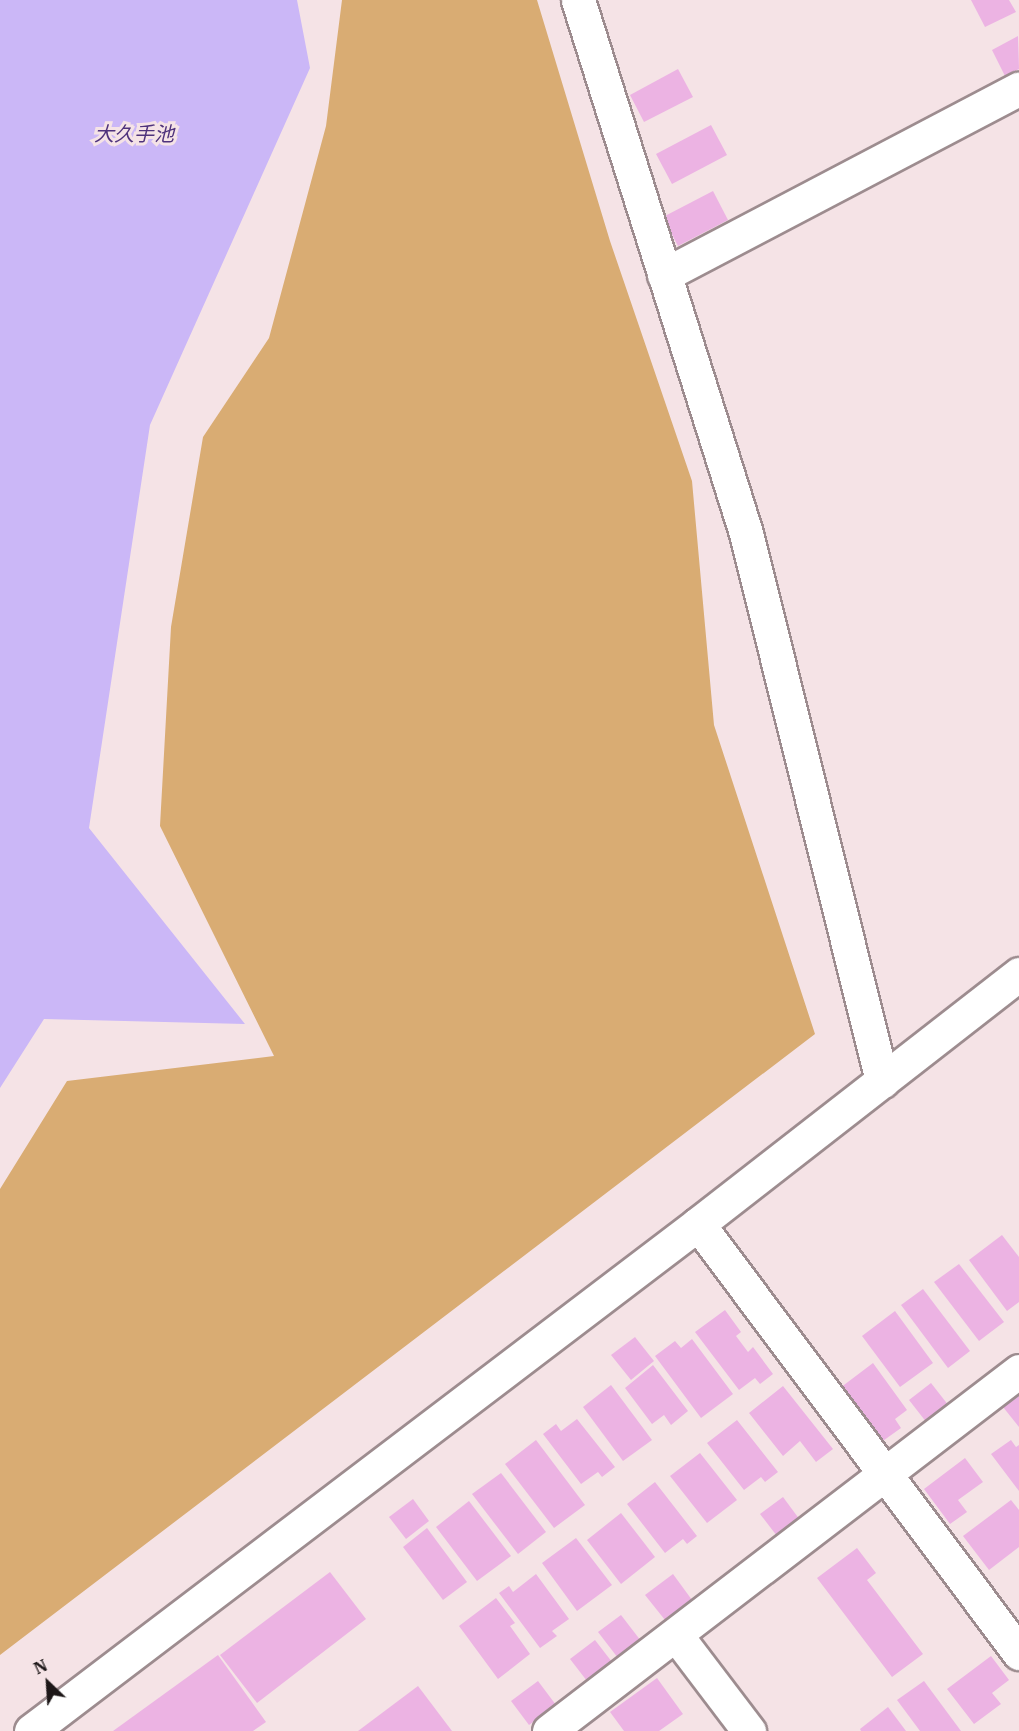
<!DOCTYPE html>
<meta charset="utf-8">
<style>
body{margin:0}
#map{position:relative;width:1019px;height:1731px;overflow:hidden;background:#f5e3e6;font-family:"IBM Plex Serif","Noto Sans JP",serif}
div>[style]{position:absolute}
.forest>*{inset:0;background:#d9ac73}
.water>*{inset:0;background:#cbb7f7}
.building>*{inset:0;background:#ecb3e3}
.roads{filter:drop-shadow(2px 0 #9d8c8f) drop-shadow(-2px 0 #9d8c8f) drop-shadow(0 2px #9d8c8f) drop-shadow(0 -2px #9d8c8f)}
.minor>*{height:33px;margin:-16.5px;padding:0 16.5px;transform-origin:16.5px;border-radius:16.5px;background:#fff}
span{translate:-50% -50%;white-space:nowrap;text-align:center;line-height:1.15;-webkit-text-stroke:6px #f5e3e6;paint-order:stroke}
.water-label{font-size:20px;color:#4f327c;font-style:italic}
.north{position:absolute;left:18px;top:1653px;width:60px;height:60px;-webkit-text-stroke:4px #f5e3e6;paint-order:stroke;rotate:335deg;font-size:16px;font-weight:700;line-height:24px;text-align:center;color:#1d1718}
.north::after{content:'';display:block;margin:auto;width:21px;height:27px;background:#1d1718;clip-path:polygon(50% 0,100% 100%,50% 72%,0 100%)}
</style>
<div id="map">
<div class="forest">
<div style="clip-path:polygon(342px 0,537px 0,610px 241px,692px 481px,714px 725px,815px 1034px,0 1655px,0 1189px,67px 1081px,274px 1056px,160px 826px,171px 627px,203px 437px,269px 338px,326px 126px)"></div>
</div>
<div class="water">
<div style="clip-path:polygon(0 0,297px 0,310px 68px,150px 425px,89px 828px,245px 1024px,44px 1019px,0 1088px)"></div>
</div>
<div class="building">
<div style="clip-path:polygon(971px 0,1009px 0,1016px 12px,985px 27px)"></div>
<div style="clip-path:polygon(1018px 36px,1019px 69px,1005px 76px,992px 50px)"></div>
<div style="clip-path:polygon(678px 69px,693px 97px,644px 122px,630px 95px)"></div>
<div style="clip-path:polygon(711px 125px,727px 155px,672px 184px,656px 154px)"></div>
<div style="clip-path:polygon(713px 191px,728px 220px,678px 246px,663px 217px)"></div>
<div style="clip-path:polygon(1002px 1235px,1019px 1257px,1019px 1302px,1007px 1311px,969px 1260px)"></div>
<div style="clip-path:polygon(959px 1264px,1004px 1322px,979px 1341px,934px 1282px)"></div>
<div style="clip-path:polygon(923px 1289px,970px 1351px,948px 1368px,901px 1305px)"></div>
<div style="clip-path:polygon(725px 1310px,741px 1332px,736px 1336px,748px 1352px,753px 1347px,773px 1374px,760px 1384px,755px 1378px,739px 1390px,695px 1332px)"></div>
<div style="clip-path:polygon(895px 1311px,933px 1363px,900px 1387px,862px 1336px)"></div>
<div style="clip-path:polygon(635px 1337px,654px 1361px,631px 1380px,611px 1355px)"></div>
<div style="clip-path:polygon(692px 1339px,733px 1394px,701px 1418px,655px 1356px,675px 1341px,681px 1348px)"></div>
<div style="clip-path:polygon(873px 1363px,907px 1410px,895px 1419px,901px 1428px,880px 1443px,840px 1388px)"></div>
<div style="clip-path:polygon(653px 1365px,688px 1411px,671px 1425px,664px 1415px,652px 1424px,625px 1388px)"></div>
<div style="clip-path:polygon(931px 1383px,949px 1406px,927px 1423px,909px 1400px)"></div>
<div style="clip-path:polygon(611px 1385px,652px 1440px,623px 1461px,583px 1407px)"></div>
<div style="clip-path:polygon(783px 1386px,833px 1449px,816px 1462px,800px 1441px,783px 1456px,749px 1413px)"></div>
<div style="clip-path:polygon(1019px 1395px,1019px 1427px,1003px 1407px)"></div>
<div style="clip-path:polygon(577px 1419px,615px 1467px,602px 1477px,598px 1472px,581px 1484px,543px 1434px,556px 1424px,561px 1431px)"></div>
<div style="clip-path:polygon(737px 1420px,778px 1472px,765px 1482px,761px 1477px,744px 1490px,707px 1443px)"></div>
<div style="clip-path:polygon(536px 1440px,585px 1505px,554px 1528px,505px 1464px)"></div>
<div style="clip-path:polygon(1011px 1440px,1016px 1447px,1019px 1445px,1019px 1491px,991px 1454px)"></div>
<div style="clip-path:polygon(700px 1453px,737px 1500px,707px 1523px,670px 1476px)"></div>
<div style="clip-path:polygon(965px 1458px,983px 1482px,958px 1500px,967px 1512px,950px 1524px,924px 1489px)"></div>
<div style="clip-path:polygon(501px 1473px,546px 1532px,518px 1554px,472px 1494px)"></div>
<div style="clip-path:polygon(655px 1482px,697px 1536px,687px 1544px,683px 1539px,665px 1553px,627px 1504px)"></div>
<div style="clip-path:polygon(783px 1497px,800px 1520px,777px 1536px,760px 1514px)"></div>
<div style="clip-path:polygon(413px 1499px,429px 1521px,406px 1539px,389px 1517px)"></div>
<div style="clip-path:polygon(1011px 1500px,1019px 1510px,1019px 1547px,989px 1570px,963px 1536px)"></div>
<div style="clip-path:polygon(469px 1501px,511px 1556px,477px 1581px,436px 1527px)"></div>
<div style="clip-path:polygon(621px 1513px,655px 1557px,621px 1584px,587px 1540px)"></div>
<div style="clip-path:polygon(427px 1528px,467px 1582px,443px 1600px,403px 1547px)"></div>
<div style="clip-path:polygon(576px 1538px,612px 1585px,577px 1611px,542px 1563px)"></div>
<div style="clip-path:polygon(857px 1548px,876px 1573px,867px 1580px,923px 1654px,892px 1677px,817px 1578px)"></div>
<div style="clip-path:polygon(330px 1572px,366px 1619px,257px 1703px,220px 1655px)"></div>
<div style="clip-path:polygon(536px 1574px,569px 1619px,552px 1631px,557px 1636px,540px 1648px,499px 1593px,509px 1586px,513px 1592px)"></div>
<div style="clip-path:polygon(673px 1574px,692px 1600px,665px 1620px,645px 1595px)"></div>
<div style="clip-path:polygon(496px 1598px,515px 1623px,510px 1626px,530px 1654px,498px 1679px,459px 1626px)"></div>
<div style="clip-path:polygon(621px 1615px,641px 1641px,618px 1658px,598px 1632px)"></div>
<div style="clip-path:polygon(595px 1640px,612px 1662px,587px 1681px,570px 1659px)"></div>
<div style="clip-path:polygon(218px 1655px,266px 1722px,253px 1731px,113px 1731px)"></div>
<div style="clip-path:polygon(991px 1656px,1009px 1680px,992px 1693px,1001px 1704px,974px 1724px,947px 1689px)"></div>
<div style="clip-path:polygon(657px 1678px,683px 1714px,659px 1731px,624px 1731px,610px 1712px)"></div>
<div style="clip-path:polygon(538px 1681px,556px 1705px,529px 1725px,511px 1701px)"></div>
<div style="clip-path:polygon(924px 1681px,961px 1731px,920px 1731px,897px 1700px)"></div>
<div style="clip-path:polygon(418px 1686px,452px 1731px,358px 1731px)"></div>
<div style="clip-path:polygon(888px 1707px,906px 1731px,861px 1731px,860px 1729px)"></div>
</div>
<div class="roads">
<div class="minor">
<div style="left:578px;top:0;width:559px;rotate:72.51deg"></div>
<div style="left:746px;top:533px;width:565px;rotate:76.06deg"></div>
<div style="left:664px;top:275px;width:401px;rotate:-27.7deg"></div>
<div style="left:698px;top:1224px;width:536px;rotate:53.19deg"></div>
<div style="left:676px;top:1635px;width:121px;rotate:52.8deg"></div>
<div style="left:31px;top:1731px;width:838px;rotate:-37.24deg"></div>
<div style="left:698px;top:1224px;width:407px;rotate:-37.9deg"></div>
<div style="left:549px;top:1731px;width:592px;rotate:-37.45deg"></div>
</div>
</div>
<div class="water-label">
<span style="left:134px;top:133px">大久手池</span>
</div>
<div class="north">N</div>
</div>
